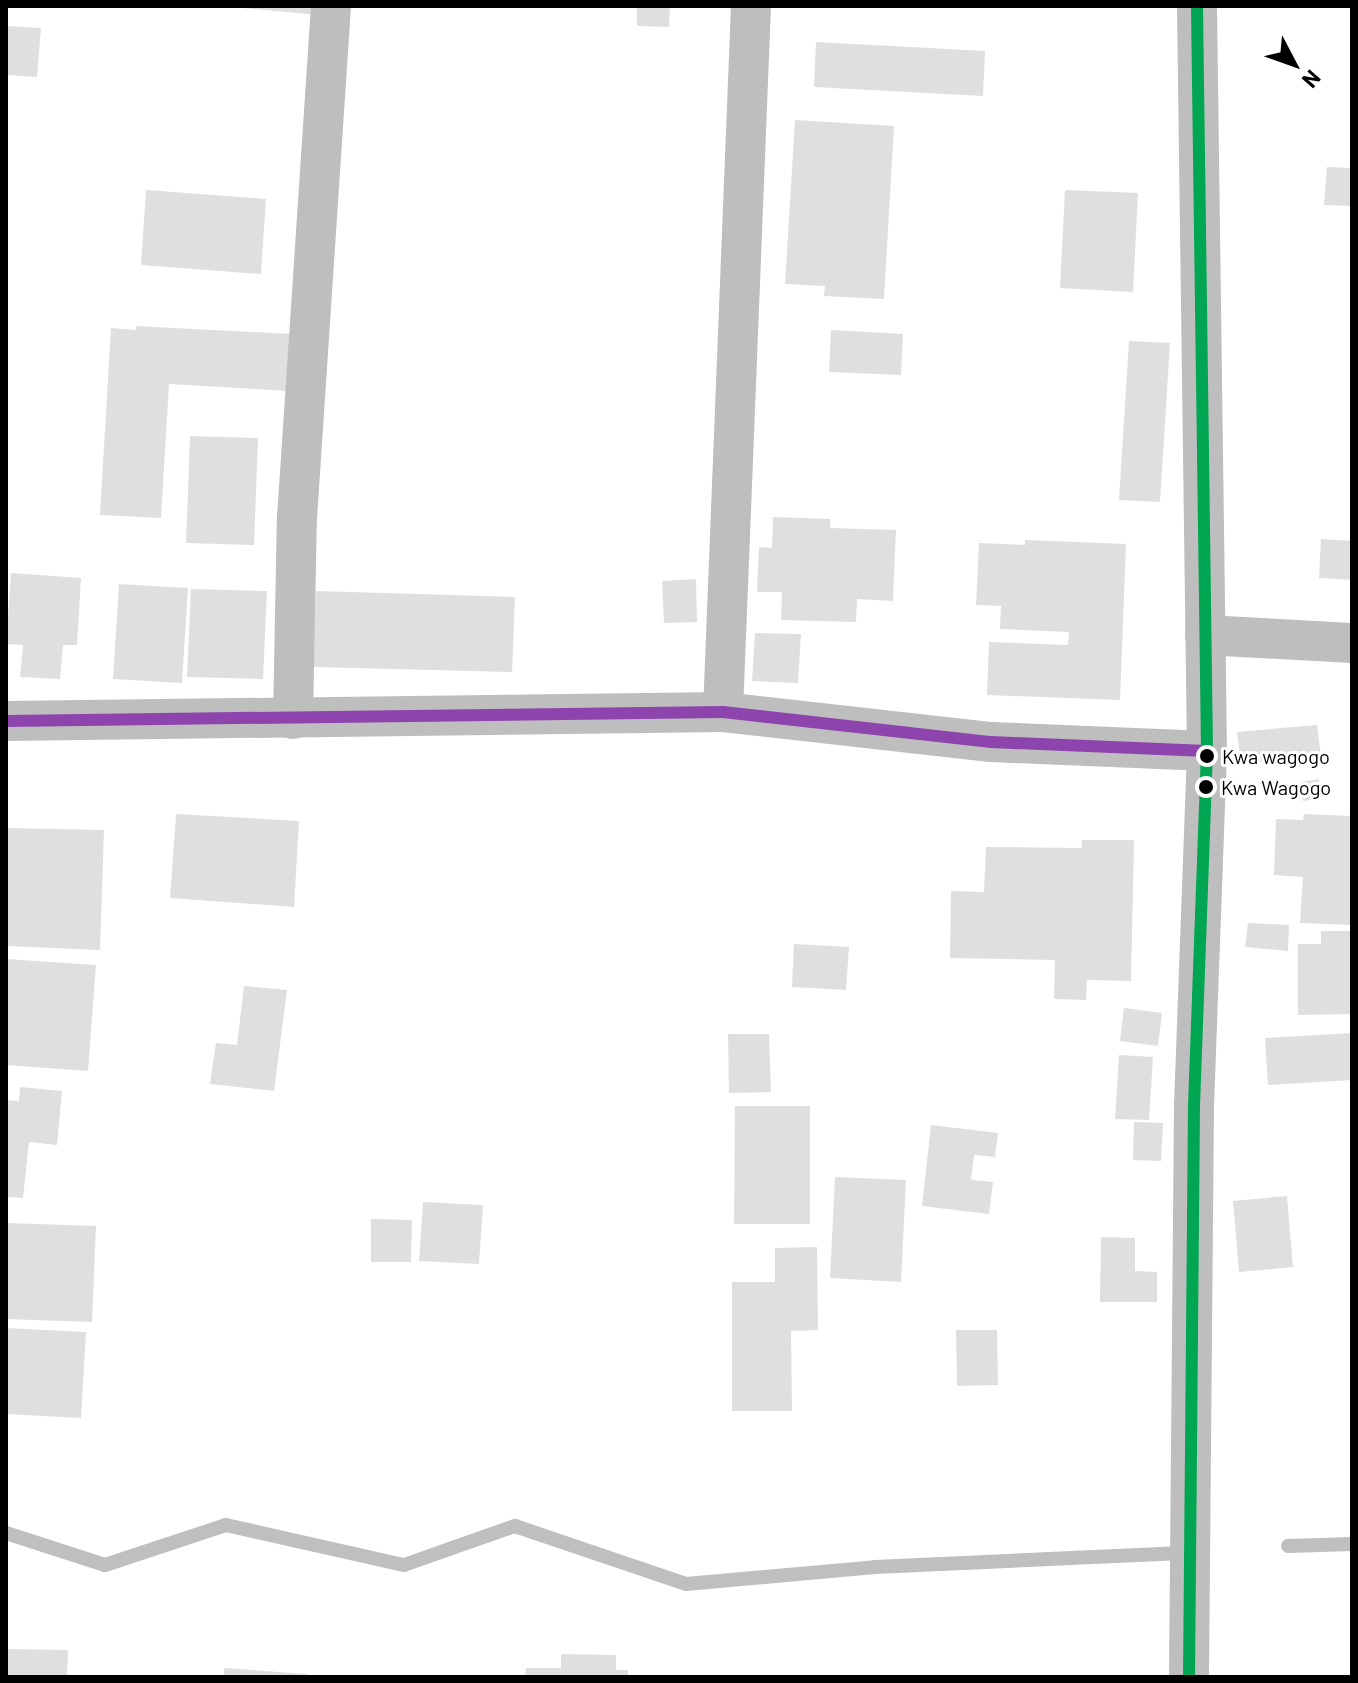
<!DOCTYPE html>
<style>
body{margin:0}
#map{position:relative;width:1358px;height:1683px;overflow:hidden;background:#fff;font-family:Barlow,sans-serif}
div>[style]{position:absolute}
.stream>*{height:14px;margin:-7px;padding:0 7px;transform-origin:7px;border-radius:7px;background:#bfbfbf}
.building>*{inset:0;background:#dfdfdf}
.street>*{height:40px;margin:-20px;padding:0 20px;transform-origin:20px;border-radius:20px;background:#bebebe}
.bus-1>*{height:12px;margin:-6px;padding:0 6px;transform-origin:6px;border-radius:6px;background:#8e44ad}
.bus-2>*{height:12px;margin:-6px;padding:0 6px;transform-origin:6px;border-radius:6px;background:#00a651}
.dots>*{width:22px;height:22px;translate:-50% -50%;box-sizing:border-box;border:4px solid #fff;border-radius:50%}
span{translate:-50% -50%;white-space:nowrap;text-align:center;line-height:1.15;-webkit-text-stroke:6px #fff;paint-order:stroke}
.bus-label{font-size:20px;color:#000}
.left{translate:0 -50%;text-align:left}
.frame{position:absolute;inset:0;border:8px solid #000;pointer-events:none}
.north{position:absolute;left:1254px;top:24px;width:80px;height:80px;-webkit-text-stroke:6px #fff;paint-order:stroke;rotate:131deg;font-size:22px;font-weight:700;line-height:32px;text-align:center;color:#000}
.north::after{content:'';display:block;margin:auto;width:28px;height:36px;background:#000;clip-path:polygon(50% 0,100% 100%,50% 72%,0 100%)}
</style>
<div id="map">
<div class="stream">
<div style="left:6px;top:1533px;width:104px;rotate:17.9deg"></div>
<div style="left:105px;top:1565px;width:127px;rotate:-18.3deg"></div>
<div style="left:226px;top:1525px;width:182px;rotate:12.7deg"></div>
<div style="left:404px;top:1565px;width:118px;rotate:-19.4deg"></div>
<div style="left:515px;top:1526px;width:181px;rotate:18.7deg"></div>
<div style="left:686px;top:1584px;width:190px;rotate:-5.1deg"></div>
<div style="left:875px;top:1567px;width:313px;rotate:-2.6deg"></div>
<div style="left:1288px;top:1546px;width:64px;rotate:-1.8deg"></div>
</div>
<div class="building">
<div style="clip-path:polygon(222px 6px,319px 6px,318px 15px)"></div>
<div style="clip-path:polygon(637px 6px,670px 6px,669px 27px,637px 26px)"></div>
<div style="clip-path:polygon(6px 26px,41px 28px,37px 77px,6px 75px)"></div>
<div style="clip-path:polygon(816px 42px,985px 51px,983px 96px,814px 87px)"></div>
<div style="clip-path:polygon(795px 120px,894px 126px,884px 299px,824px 296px,825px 286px,785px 284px)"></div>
<div style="clip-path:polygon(1327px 167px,1352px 168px,1352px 206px,1324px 205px)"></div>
<div style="clip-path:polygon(146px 190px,266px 199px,261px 274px,141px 265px)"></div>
<div style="clip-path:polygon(1065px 190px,1138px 193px,1133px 292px,1060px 288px)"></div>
<div style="clip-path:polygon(136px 326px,291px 334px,288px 391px,169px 384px,161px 518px,100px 515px,111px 328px,136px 330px)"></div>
<div style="clip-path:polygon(831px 330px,903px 334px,901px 375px,829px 372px)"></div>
<div style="clip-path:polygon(1129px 341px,1170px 343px,1160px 502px,1119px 500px)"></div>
<div style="clip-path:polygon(190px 436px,258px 438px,254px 545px,186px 543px)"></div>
<div style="clip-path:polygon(773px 517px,830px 519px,830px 528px,896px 530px,893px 601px,857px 599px,856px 622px,781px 620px,782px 592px,757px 592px,759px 547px,772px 548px)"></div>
<div style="clip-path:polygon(1321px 539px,1352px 541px,1352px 580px,1319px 578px)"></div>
<div style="clip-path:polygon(1025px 540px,1126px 544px,1120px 700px,987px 695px,989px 642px,1068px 645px,1069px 632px,1000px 629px,1001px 606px,976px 605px,979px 543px,1025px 545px)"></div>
<div style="clip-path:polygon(11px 573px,81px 578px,77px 645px,63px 645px,60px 679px,20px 677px,23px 645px,6px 644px)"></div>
<div style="clip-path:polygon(696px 579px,697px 622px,664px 623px,662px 581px)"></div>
<div style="clip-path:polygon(119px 584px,188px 588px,182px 683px,113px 679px)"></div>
<div style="clip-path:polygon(191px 589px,267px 591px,263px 679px,187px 677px)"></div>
<div style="clip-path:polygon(316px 591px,515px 597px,512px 672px,313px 667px)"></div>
<div style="clip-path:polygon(755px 633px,801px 634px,798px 683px,752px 681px)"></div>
<div style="clip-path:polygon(1317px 725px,1321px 757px,1241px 764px,1237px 732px)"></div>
<div style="clip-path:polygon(1319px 779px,1322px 798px,1303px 801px,1300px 782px)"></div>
<div style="clip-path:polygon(176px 814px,299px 821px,294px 907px,170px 898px)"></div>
<div style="clip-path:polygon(1304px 814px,1352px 816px,1352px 925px,1300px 923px,1303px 877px,1274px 875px,1276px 819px,1303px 820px)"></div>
<div style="clip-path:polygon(6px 828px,104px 830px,100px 950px,6px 946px)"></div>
<div style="clip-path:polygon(1082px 840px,1134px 840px,1131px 981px,1087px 980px,1086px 1000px,1054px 999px,1055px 960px,950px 958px,951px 891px,984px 892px,986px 847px,1082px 848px)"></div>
<div style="clip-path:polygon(1248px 923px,1289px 925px,1288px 951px,1245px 947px)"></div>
<div style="clip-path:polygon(1321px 931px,1352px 931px,1352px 1014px,1298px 1015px,1298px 944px,1321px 944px)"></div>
<div style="clip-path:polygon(794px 944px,849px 947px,846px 990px,792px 987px)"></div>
<div style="clip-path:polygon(6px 959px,96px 965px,88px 1071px,6px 1065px)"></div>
<div style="clip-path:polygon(244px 986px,287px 990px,274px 1091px,210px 1084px,216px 1043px,237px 1045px)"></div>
<div style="clip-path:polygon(1124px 1008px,1162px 1013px,1158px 1046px,1120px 1041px)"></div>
<div style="clip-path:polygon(1352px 1033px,1352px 1080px,1268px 1085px,1265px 1038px)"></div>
<div style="clip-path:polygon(728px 1034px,769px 1034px,771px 1092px,729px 1093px)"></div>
<div style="clip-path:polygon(1119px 1055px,1153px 1057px,1149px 1120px,1115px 1119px)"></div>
<div style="clip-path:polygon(20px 1087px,62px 1091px,57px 1145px,29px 1142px,23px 1198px,6px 1197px,6px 1100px,19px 1101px)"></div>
<div style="clip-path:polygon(735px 1106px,810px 1106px,810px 1224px,734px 1224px)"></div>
<div style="clip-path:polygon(1134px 1122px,1163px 1123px,1161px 1161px,1133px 1160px)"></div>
<div style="clip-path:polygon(931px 1125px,998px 1133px,995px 1157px,974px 1155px,971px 1180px,993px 1182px,989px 1214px,922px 1206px)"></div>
<div style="clip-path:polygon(835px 1177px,906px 1180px,901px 1282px,830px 1278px)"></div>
<div style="clip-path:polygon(1287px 1196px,1293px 1267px,1239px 1272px,1233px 1201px)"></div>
<div style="clip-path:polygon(423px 1202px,483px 1205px,479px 1264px,419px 1261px)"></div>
<div style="clip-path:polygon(371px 1219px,412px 1220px,411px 1262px,371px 1262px)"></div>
<div style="clip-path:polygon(6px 1223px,96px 1226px,92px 1322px,6px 1319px)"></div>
<div style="clip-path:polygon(1101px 1237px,1135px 1238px,1135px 1271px,1157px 1272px,1157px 1302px,1100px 1302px)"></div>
<div style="clip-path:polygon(817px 1247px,818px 1330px,791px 1331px,792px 1411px,732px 1411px,732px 1282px,775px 1282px,775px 1248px)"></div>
<div style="clip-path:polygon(6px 1328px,86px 1332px,81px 1418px,6px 1414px)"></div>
<div style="clip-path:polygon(956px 1330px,997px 1330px,998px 1385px,957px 1386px)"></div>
<div style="clip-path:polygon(6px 1649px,68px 1650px,67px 1677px,6px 1677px)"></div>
<div style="clip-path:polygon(561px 1654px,616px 1655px,616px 1670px,628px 1670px,628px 1677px,525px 1677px,526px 1668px,561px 1668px)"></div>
<div style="clip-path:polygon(224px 1668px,307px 1674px,307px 1677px,224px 1677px)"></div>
</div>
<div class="street">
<div style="left:1205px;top:635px;width:147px;rotate:3.1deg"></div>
<div style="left:723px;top:712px;width:707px;rotate:-87.73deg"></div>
<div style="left:293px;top:719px;width:201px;rotate:-88.9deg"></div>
<div style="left:297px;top:518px;width:513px;rotate:-86.2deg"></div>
<div style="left:6px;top:721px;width:717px;rotate:-0.72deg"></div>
<div style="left:723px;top:712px;width:270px;rotate:6.4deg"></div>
<div style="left:991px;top:742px;width:216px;rotate:2.4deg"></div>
<div style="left:1189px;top:1677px;width:571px;rotate:-89.5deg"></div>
<div style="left:1194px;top:1106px;width:355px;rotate:-87.9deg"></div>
<div style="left:1207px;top:751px;width:745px;rotate:-90.77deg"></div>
</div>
<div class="bus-1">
<div style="left:6px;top:721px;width:717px;rotate:-0.72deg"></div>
<div style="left:723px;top:712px;width:270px;rotate:6.4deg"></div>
<div style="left:991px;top:742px;width:216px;rotate:2.4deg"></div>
</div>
<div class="bus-2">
<div style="left:1189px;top:1677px;width:571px;rotate:-89.5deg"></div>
<div style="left:1194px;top:1106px;width:355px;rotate:-87.9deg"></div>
<div style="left:1207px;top:751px;width:745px;rotate:-90.77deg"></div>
</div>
<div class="dots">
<div style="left:1207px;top:756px;background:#000"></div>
<div style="left:1206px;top:787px;background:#000"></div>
</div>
<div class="bus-label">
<span class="left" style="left:1222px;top:756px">Kwa wagogo</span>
<span class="left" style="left:1221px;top:787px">Kwa Wagogo</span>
</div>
<div class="frame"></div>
<div class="north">N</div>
</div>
